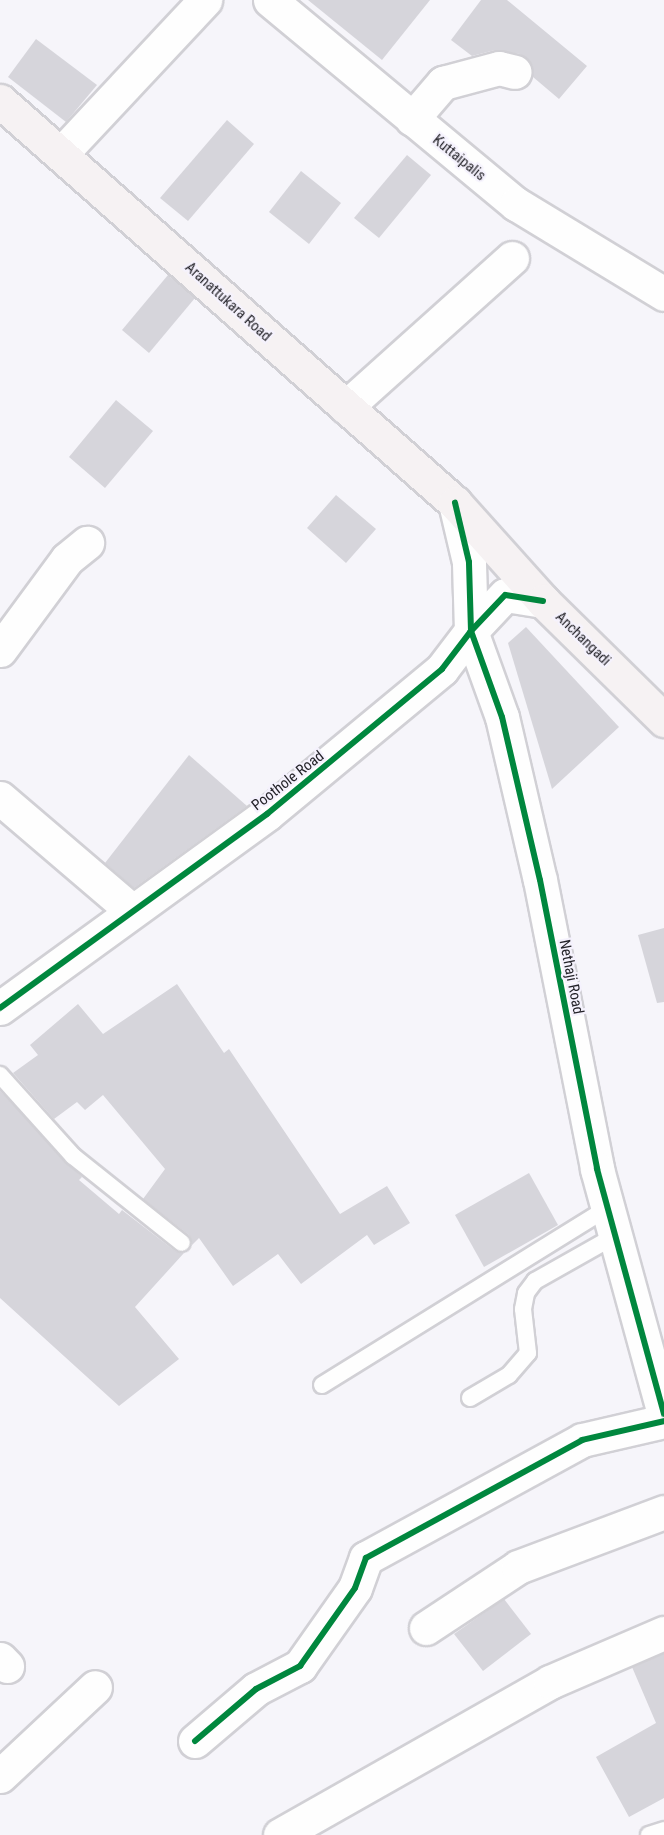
<!DOCTYPE html>
<style>
body{margin:0}
#map{position:relative;width:664px;height:1835px;overflow:hidden;background:#f6f5fa;font-family:"Roboto Condensed",sans-serif}
div>[style]{position:absolute}
.building>*{inset:0;background:#d6d5db}
.roads{filter:drop-shadow(2px 0 #d1d0d5) drop-shadow(-2px 0 #d1d0d5) drop-shadow(0 2px #d1d0d5) drop-shadow(0 -2px #d1d0d5)}
.service>*{height:16px;margin:-8px;padding:0 8px;transform-origin:8px;border-radius:8px;background:#fefefe}
.minor>*{height:33px;margin:-16.5px;padding:0 16.5px;transform-origin:16.5px;border-radius:16.5px;background:#fefefe}
.tertiary>*{height:33px;margin:-16.5px;padding:0 16.5px;transform-origin:16.5px;border-radius:16.5px;background:#fefefe}
.secondary>*{height:33px;margin:-16.5px;padding:0 16.5px;transform-origin:16.5px;border-radius:16.5px;background:#f6f2f3}
.cycleway>*{height:6px;margin:-3px;padding:0 3px;transform-origin:3px;border-radius:3px;background:#00873e}
span{translate:-50% -50%;white-space:nowrap;text-align:center;line-height:1.15;-webkit-text-stroke:4.5px #f5f2fd;paint-order:stroke}
.street-label{font-size:15px;color:#242329}
</style>
<div id="map">
<div class="building">
<div style="clip-path:polygon(308px 0,430px 0,382px 60px)"></div>
<div style="clip-path:polygon(481px 0,507px 0,587px 66px,559px 99px,533px 77px,533px 66px,520px 54px,495px 50px,472px 56px,451px 40px)"></div>
<div style="clip-path:polygon(36px 39px,97px 85px,66px 122px,8px 77px)"></div>
<div style="clip-path:polygon(227px 120px,254px 144px,188px 221px,160px 198px)"></div>
<div style="clip-path:polygon(407px 155px,431px 175px,379px 238px,354px 218px)"></div>
<div style="clip-path:polygon(301px 171px,341px 203px,309px 244px,269px 212px)"></div>
<div style="clip-path:polygon(168px 275px,195px 298px,149px 353px,122px 330px)"></div>
<div style="clip-path:polygon(116px 400px,153px 431px,105px 488px,69px 457px)"></div>
<div style="clip-path:polygon(336px 495px,376px 529px,346px 563px,307px 528px)"></div>
<div style="clip-path:polygon(526px 627px,619px 727px,552px 789px,508px 643px)"></div>
<div style="clip-path:polygon(189px 755px,247px 806px,134px 888px,105px 863px)"></div>
<div style="clip-path:polygon(664px 928px,664px 1002px,657px 1003px,638px 935px)"></div>
<div style="clip-path:polygon(177px 984px,224px 1053px,229px 1049px,340px 1214px,387px 1186px,410px 1223px,374px 1245px,367px 1235px,301px 1284px,278px 1254px,233px 1286px,199px 1238px,192px 1245px,189px 1235px,143px 1199px,165px 1169px,103px 1095px,85px 1110px,77px 1102px,54px 1119px,13px 1073px,38px 1055px,30px 1045px,78px 1004px,103px 1034px)"></div>
<div style="clip-path:polygon(0 1091px,82px 1177px,79px 1180px,119px 1214px,122px 1210px,175px 1251px,184px 1253px,135px 1307px,179px 1359px,119px 1406px,0 1298px)"></div>
<div style="clip-path:polygon(529px 1173px,558px 1225px,484px 1267px,455px 1215px)"></div>
<div style="clip-path:polygon(504px 1599px,531px 1634px,483px 1671px,454px 1634px)"></div>
<div style="clip-path:polygon(664px 1653px,664px 1798px,629px 1817px,596px 1757px,656px 1723px,632px 1667px)"></div>
</div>
<div class="roads">
<div class="service">
<div style="left:0;top:1075px;width:109px;rotate:48deg"></div>
<div style="left:73px;top:1156px;width:139px;rotate:38.6deg"></div>
<div style="left:322px;top:1385px;width:336px;rotate:-31.8deg"></div>
<div style="left:470px;top:1398px;width:45px;rotate:-30.5deg"></div>
<div style="left:509px;top:1375px;width:29px;rotate:-49deg"></div>
<div style="left:528px;top:1353px;width:44px;rotate:-96.5deg"></div>
<div style="left:523px;top:1309px;width:16px;rotate:-79deg"></div>
<div style="left:526px;top:1293px;width:15px;rotate:-53deg"></div>
<div style="left:535px;top:1281px;width:92px;rotate:-29.4deg"></div>
<div style="left:649px;top:1835px;width:16px;rotate:-18deg"></div>
</div>
<div class="minor">
<div style="left:270px;top:0;width:320px;rotate:39.7deg"></div>
<div style="left:516px;top:204px;width:173px;rotate:31.3deg"></div>
<div style="left:412px;top:119px;width:48px;rotate:-49.3deg"></div>
<div style="left:443px;top:83px;width:58px;rotate:-15deg"></div>
<div style="left:499px;top:68px;width:16px;rotate:14deg"></div>
<div style="left:61px;top:154px;width:211px;rotate:-46.9deg"></div>
<div style="left:346px;top:407px;width:223px;rotate:-41.9deg"></div>
<div style="left:0;top:650px;width:113px;rotate:-53.6deg"></div>
<div style="left:67px;top:559px;width:26px;rotate:-39deg"></div>
<div style="left:0;top:798px;width:172px;rotate:40.5deg"></div>
<div style="left:426px;top:1628px;width:110px;rotate:-33.5deg"></div>
<div style="left:518px;top:1567px;width:156px;rotate:-20.6deg"></div>
<div style="left:0;top:1659px;width:10px;rotate:45deg"></div>
<div style="left:195px;top:1741px;width:80px;rotate:-40.4deg"></div>
<div style="left:256px;top:1689px;width:50px;rotate:-27.6deg"></div>
<div style="left:300px;top:1666px;width:95px;rotate:-54.8deg"></div>
<div style="left:355px;top:1588px;width:32px;rotate:-70deg"></div>
<div style="left:366px;top:1558px;width:246px;rotate:-28.6deg"></div>
<div style="left:582px;top:1440px;width:84px;rotate:-13deg"></div>
<div style="left:0;top:1776px;width:130px;rotate:-43.1deg"></div>
<div style="left:280px;top:1835px;width:310px;rotate:-29.5deg"></div>
<div style="left:550px;top:1682px;width:124px;rotate:-23.3deg"></div>
</div>
<div class="tertiary">
<div style="left:543px;top:601px;width:38px;rotate:-171deg"></div>
<div style="left:505px;top:595px;width:50px;rotate:133.4deg"></div>
<div style="left:471px;top:631px;width:91px;rotate:70.2deg"></div>
<div style="left:502px;top:717px;width:167px;rotate:76.9deg"></div>
<div style="left:540px;top:880px;width:295px;rotate:78.8deg"></div>
<div style="left:597px;top:1169px;width:254px;rotate:74.7deg"></div>
<div style="left:0;top:1008px;width:330px;rotate:-36deg"></div>
<div style="left:267px;top:814px;width:227px;rotate:-39.6deg"></div>
<div style="left:442px;top:669px;width:48px;rotate:-52.7deg"></div>
<div style="left:471px;top:631px;width:69px;rotate:-91.7deg"></div>
<div style="left:469px;top:562px;width:61px;rotate:-103.3deg"></div>
</div>
<div class="secondary">
<div style="left:0;top:101px;width:607px;rotate:41.46deg"></div>
<div style="left:455px;top:503px;width:132px;rotate:48.1deg"></div>
<div style="left:543px;top:601px;width:170px;rotate:44.5deg"></div>
</div>
</div>
<div class="cycleway">
<div style="left:543px;top:601px;width:38px;rotate:-171deg"></div>
<div style="left:505px;top:595px;width:50px;rotate:133.4deg"></div>
<div style="left:471px;top:631px;width:91px;rotate:70.2deg"></div>
<div style="left:502px;top:717px;width:167px;rotate:76.9deg"></div>
<div style="left:540px;top:880px;width:295px;rotate:78.8deg"></div>
<div style="left:597px;top:1169px;width:254px;rotate:74.7deg"></div>
<div style="left:0;top:1008px;width:330px;rotate:-36deg"></div>
<div style="left:267px;top:814px;width:227px;rotate:-39.6deg"></div>
<div style="left:442px;top:669px;width:48px;rotate:-52.7deg"></div>
<div style="left:471px;top:631px;width:69px;rotate:-91.7deg"></div>
<div style="left:469px;top:562px;width:61px;rotate:-103.3deg"></div>
<div style="left:195px;top:1741px;width:80px;rotate:-40.4deg"></div>
<div style="left:256px;top:1689px;width:50px;rotate:-27.6deg"></div>
<div style="left:300px;top:1666px;width:95px;rotate:-54.8deg"></div>
<div style="left:355px;top:1588px;width:32px;rotate:-70deg"></div>
<div style="left:366px;top:1558px;width:246px;rotate:-28.6deg"></div>
<div style="left:582px;top:1440px;width:84px;rotate:-13deg"></div>
</div>
<div class="street-label">
<span style="left:459px;top:158px;rotate:39deg">Kuttaipalis</span>
<span style="left:228px;top:302px;rotate:42deg">Aranattukara Road</span>
<span style="left:583px;top:639px;rotate:44deg">Anchangadi</span>
<span style="left:288px;top:781px;rotate:-38deg">Poothole Road</span>
<span style="left:571px;top:977px;rotate:79deg">Nethaji Road</span>
</div>
</div>
